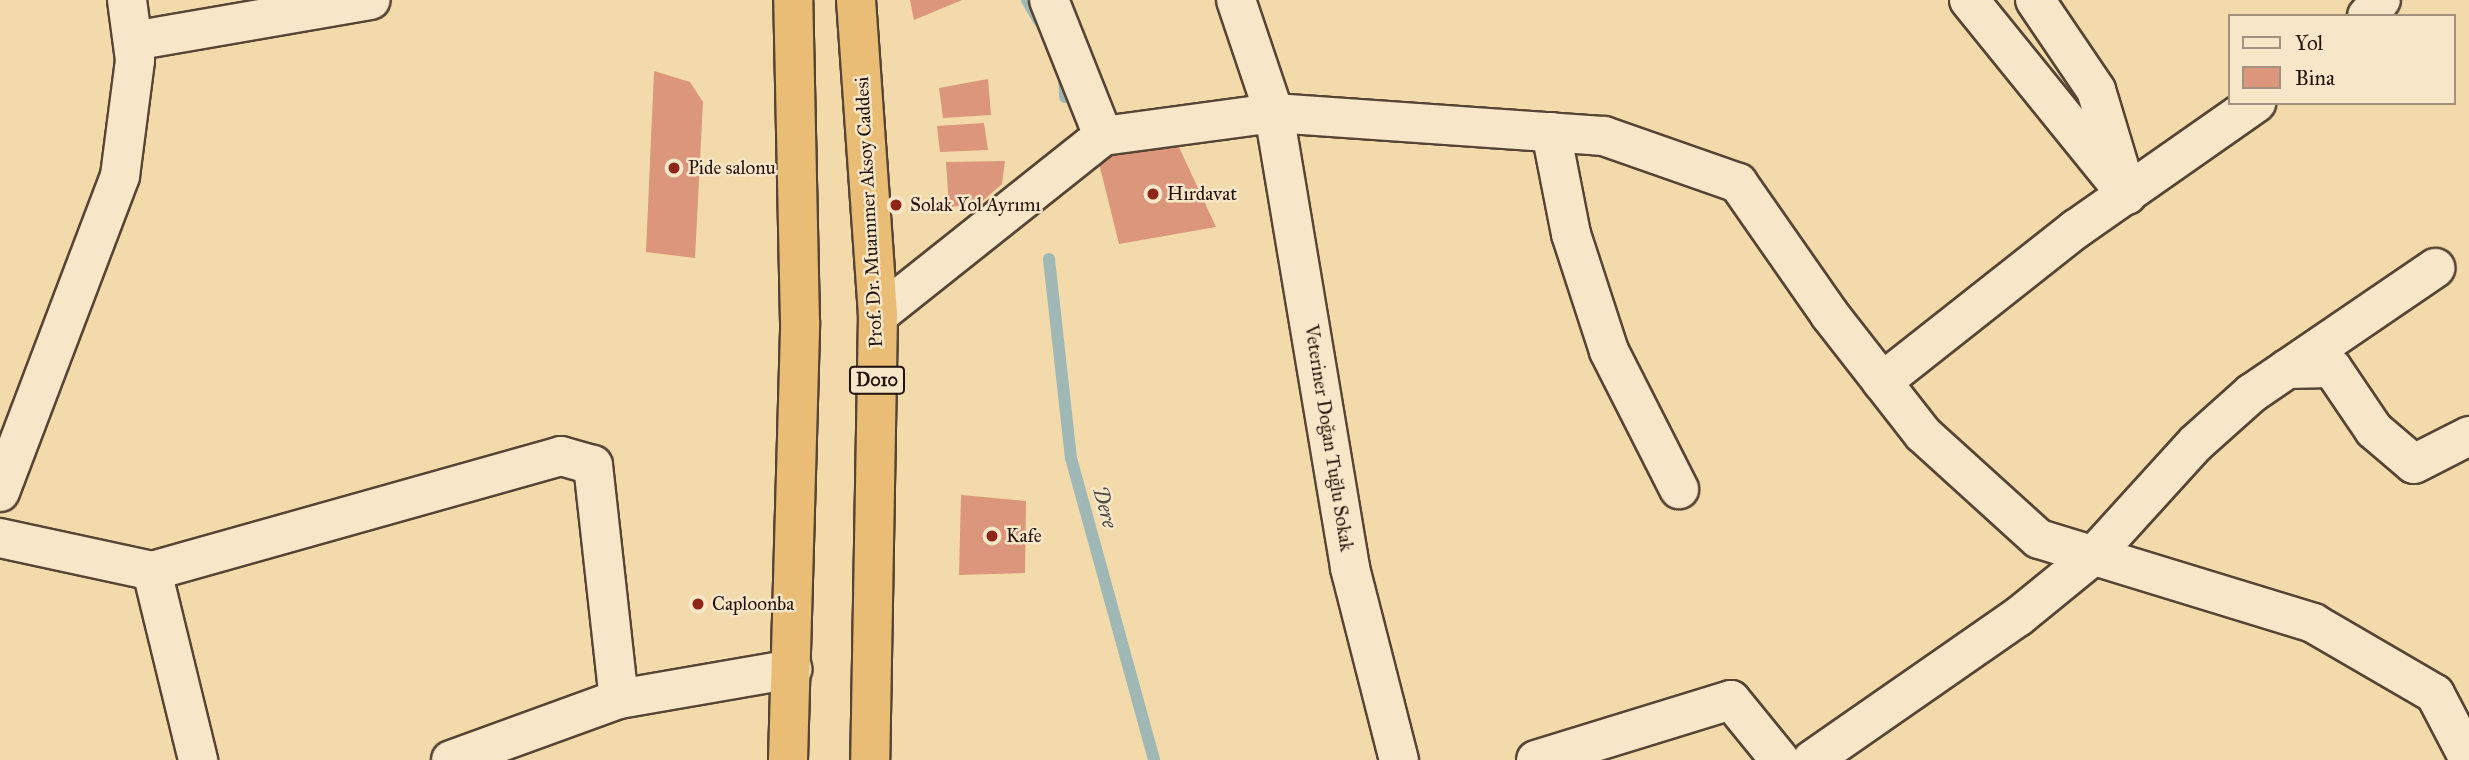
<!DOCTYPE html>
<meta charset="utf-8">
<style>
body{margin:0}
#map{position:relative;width:2469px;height:760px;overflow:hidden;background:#f3daab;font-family:"IM FELL Great Primer",serif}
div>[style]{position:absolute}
.stream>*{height:12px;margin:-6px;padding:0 6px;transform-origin:6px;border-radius:6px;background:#a0b8b5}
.building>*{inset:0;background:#db967b}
.roads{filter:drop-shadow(2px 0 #564434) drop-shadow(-2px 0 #564434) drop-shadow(0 2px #564434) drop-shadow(0 -2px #564434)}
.minor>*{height:38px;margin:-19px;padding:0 19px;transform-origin:19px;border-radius:19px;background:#f7e7c8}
.highway>*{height:38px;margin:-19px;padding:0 19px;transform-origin:19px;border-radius:19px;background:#eabd76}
.dots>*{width:19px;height:19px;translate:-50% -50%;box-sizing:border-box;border:4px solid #f7e7c8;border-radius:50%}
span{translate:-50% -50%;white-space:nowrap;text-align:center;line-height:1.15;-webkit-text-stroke:5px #f7e7c8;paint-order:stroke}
.shield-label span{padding:2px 5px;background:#f7e7c8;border:2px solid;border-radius:5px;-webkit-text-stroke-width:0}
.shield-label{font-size:18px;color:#22120c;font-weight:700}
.poi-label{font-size:19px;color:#22120c}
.left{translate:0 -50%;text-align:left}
.street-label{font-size:19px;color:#22120c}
.water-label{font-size:21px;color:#4e4c47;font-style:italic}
.legend{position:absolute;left:2228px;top:14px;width:228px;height:91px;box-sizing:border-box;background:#f7e7c8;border:2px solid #a2927d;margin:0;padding:9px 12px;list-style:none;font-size:21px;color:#22120c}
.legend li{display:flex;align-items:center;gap:14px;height:35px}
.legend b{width:35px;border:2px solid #a2927d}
</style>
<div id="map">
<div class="stream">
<div style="left:1027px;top:0;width:24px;rotate:60deg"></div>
<div style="left:1064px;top:75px;width:22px;rotate:87deg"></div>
<div style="left:1049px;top:259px;width:200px;rotate:83.7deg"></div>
<div style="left:1071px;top:458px;width:313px;rotate:74.6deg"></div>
</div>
<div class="building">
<div style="clip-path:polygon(910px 0,962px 0,914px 20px)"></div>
<div style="clip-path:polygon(654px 71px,690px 82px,703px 102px,695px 258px,646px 252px)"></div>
<div style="clip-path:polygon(988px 79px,991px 115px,943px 118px,939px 88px)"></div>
<div style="clip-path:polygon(984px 123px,988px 150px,940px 152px,937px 126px)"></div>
<div style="clip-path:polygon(1178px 145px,1216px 227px,1119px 244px,1097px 155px)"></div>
<div style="clip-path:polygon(1005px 161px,1002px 184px,979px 204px,949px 207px,946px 162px)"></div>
<div style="clip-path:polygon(961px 495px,1026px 501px,1025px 573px,959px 575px)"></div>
</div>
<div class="roads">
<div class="minor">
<div style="left:1049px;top:0;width:146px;rotate:68.3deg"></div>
<div style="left:1236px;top:0;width:119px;rotate:71.4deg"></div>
<div style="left:1274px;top:113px;width:461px;rotate:80.5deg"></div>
<div style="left:1350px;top:568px;width:198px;rotate:75.7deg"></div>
<div style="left:1969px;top:0;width:251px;rotate:51deg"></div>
<div style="left:2035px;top:0;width:109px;rotate:55.9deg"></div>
<div style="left:2096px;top:90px;width:90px;rotate:73.2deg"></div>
<div style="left:2367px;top:16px;width:21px;rotate:-49deg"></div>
<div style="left:133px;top:41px;width:241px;rotate:-9.8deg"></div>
<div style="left:1551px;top:132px;width:104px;rotate:78.9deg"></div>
<div style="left:1571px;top:234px;width:123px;rotate:72deg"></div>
<div style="left:1609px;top:351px;width:155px;rotate:63.1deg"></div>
<div style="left:878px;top:315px;width:288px;rotate:-38.5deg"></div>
<div style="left:1103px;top:136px;width:173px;rotate:-7.7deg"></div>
<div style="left:1274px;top:113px;width:331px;rotate:4deg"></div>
<div style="left:1604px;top:136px;width:142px;rotate:19.3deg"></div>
<div style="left:1738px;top:183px;width:161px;rotate:55.1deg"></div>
<div style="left:1830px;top:315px;width:151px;rotate:52deg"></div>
<div style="left:1923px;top:434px;width:156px;rotate:42.2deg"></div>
<div style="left:2039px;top:539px;width:287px;rotate:17deg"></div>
<div style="left:2313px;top:623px;width:141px;rotate:30.2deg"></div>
<div style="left:2435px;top:694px;width:73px;rotate:62.4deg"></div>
<div style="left:2287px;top:369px;width:45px;rotate:-1.3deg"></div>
<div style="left:2332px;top:368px;width:75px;rotate:55.9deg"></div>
<div style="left:2374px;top:430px;width:52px;rotate:40.4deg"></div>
<div style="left:2414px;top:464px;width:62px;rotate:-27deg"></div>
<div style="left:1882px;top:382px;width:247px;rotate:-38.3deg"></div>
<div style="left:2076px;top:229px;width:220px;rotate:-35deg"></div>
<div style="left:0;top:492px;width:338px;rotate:-69.2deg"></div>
<div style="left:120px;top:176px;width:117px;rotate:-82.6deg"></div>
<div style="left:135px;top:60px;width:61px;rotate:-97.6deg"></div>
<div style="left:0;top:538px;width:156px;rotate:12.2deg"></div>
<div style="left:152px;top:571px;width:195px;rotate:76.3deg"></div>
<div style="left:152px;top:571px;width:425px;rotate:-15.7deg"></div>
<div style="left:561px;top:456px;width:33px;rotate:16deg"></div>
<div style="left:593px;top:465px;width:235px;rotate:83.7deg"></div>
<div style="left:451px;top:760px;width:179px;rotate:-20deg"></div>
<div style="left:619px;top:699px;width:176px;rotate:-9.8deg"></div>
<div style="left:1536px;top:760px;width:204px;rotate:-17.1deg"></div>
<div style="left:1731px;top:700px;width:77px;rotate:50.8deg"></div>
<div style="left:1812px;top:760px;width:251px;rotate:-34.8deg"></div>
<div style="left:2018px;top:617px;width:98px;rotate:-39.2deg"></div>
<div style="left:2094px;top:555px;width:151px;rotate:-47.7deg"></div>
<div style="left:2196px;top:443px;width:75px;rotate:-41.8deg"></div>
<div style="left:2252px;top:393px;width:222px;rotate:-34.3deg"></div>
</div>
<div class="highway">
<div style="left:856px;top:0;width:316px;rotate:86deg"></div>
<div style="left:878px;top:315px;width:445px;rotate:91deg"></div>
<div style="left:788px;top:760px;width:438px;rotate:-88.4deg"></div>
<div style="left:800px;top:322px;width:322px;rotate:-91.2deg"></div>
</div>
</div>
<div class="dots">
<div style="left:674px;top:168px;background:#8f2418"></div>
<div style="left:1153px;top:194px;background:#8f2418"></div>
<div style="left:896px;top:205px;background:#8f2418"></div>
<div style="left:992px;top:536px;background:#8f2418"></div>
<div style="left:698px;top:604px;background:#8f2418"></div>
</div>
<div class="shield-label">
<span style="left:877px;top:380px">D010</span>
</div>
<div class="poi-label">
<span class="left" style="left:688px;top:168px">Pide salonu</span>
<span class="left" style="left:1167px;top:194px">Hırdavat</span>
<span class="left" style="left:910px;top:205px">Solak Yol Ayrımı</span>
<span class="left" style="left:1006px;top:536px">Kafe</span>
<span class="left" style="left:712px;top:604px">Caploonba</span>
</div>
<div class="street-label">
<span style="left:869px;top:212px;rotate:-93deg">Prof. Dr. Muammer Aksoy Caddesi</span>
<span style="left:1329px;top:438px;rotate:81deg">Veteriner Doğan Tuğlu Sokak</span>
</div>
<div class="water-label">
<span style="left:1105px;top:507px;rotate:75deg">Dere</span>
</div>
<ul class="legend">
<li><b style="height:9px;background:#f7e7c8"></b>Yol</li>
<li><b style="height:19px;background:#db967b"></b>Bina</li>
</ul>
</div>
